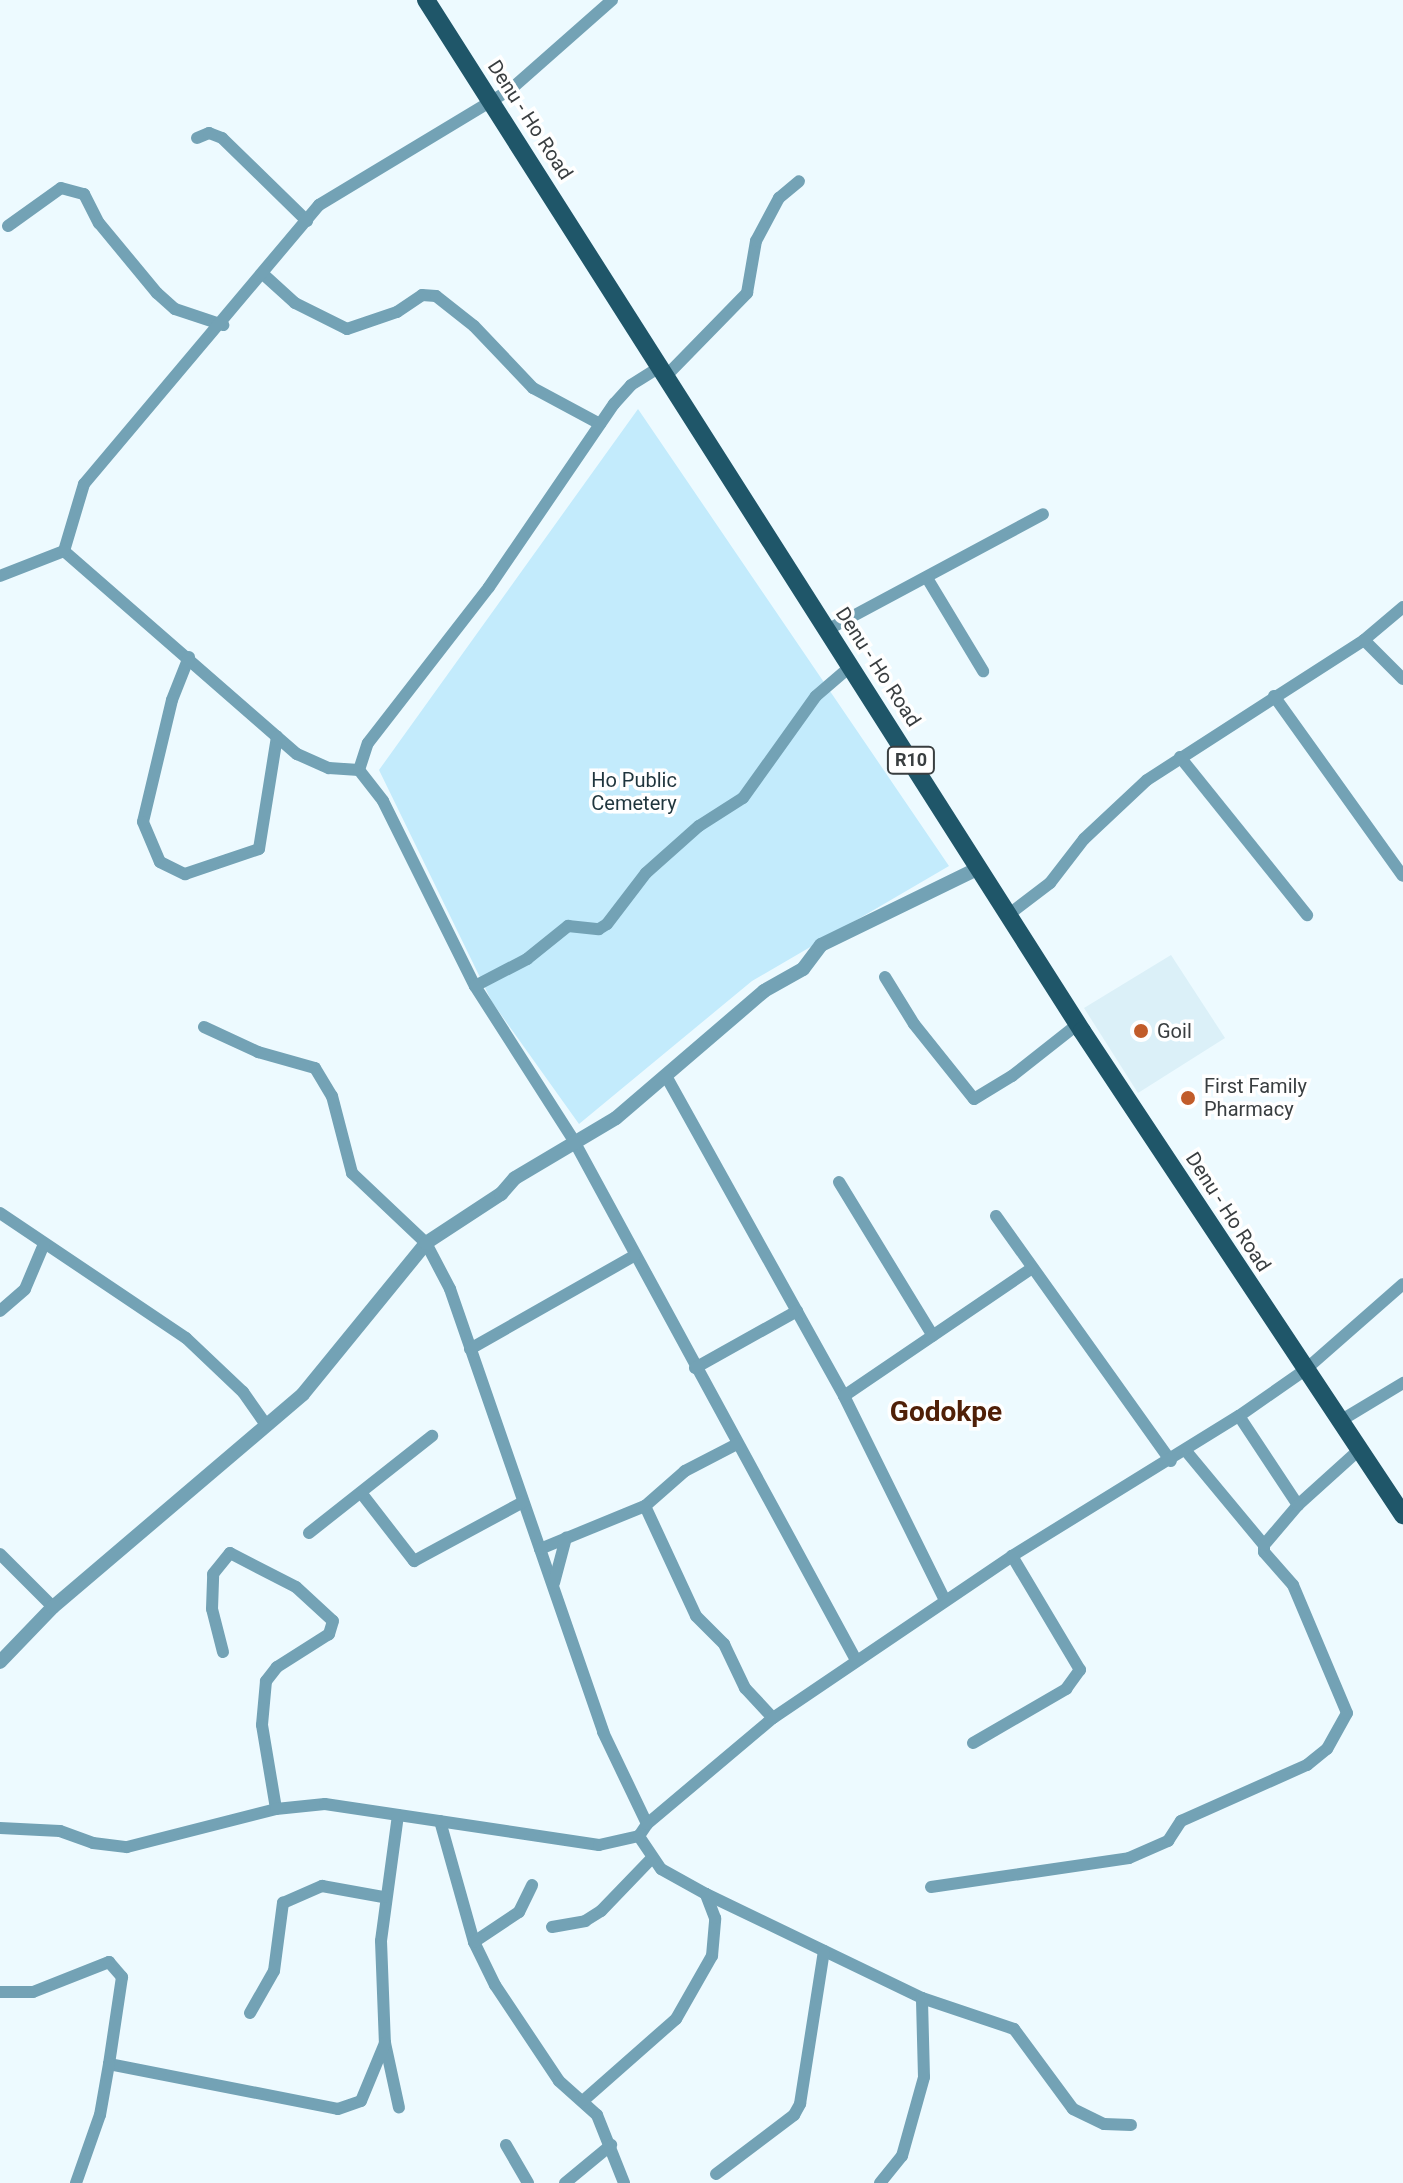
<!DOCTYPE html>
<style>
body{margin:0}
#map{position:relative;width:1403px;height:2183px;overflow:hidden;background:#edfaff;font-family:Roboto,sans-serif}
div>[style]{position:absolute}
.built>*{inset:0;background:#dbf0f8}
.green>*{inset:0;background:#c3ebfc}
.minor>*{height:12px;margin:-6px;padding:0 6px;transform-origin:6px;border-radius:6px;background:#73a2b5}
.tertiary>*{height:14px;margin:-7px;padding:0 7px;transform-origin:7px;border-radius:7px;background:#73a2b5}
.primary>*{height:18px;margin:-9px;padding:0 9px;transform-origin:9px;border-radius:9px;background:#1f5669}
.dots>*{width:22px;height:22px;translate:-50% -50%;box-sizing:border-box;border:4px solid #fff;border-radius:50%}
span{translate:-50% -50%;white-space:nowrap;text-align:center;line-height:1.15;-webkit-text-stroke:7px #fff;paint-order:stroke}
.shield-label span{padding:2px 6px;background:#fff;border:2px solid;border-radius:6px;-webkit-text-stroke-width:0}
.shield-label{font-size:18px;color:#393e40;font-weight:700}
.street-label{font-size:20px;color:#393e40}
.park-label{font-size:20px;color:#1f353d}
.poi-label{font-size:20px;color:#393e40}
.left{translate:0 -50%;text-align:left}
.district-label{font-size:28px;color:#502008;font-weight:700}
</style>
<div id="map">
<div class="built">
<div style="clip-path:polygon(1171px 955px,1225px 1038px,1138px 1093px,1084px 1008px)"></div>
</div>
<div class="green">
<div style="clip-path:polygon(638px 409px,949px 866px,752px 981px,579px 1124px,492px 1002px,379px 770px)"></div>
</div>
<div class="minor">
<div style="left:197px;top:138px;width:13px;rotate:-23deg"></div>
<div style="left:209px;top:133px;width:14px;rotate:21deg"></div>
<div style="left:222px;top:138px;width:119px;rotate:44.3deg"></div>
<div style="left:8px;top:226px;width:65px;rotate:-35.6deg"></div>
<div style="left:61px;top:188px;width:24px;rotate:15deg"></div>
<div style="left:84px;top:194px;width:33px;rotate:63deg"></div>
<div style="left:99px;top:223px;width:91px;rotate:50.4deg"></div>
<div style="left:157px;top:293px;width:24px;rotate:42deg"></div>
<div style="left:175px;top:309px;width:51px;rotate:18.4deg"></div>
<div style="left:263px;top:274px;width:43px;rotate:42.2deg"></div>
<div style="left:295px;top:303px;width:58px;rotate:26.6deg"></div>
<div style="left:347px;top:329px;width:53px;rotate:-18.8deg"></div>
<div style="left:397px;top:312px;width:30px;rotate:-34deg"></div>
<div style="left:422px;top:295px;width:14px;rotate:4deg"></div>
<div style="left:436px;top:296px;width:48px;rotate:38.3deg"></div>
<div style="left:474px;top:326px;width:86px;rotate:46.4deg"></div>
<div style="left:533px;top:388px;width:76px;rotate:28.2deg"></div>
<div style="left:667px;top:375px;width:115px;rotate:-45.7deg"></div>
<div style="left:747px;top:293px;width:53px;rotate:-80.2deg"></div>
<div style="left:756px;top:241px;width:49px;rotate:-61.9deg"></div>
<div style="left:779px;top:198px;width:26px;rotate:-40deg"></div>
<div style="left:64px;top:551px;width:309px;rotate:41.1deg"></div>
<div style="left:297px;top:754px;width:35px;rotate:24deg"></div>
<div style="left:329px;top:768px;width:30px;rotate:4deg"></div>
<div style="left:359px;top:770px;width:39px;rotate:52deg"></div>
<div style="left:383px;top:801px;width:207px;rotate:63.6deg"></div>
<div style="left:475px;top:986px;width:184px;rotate:57.4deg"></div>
<div style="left:574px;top:1141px;width:591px;rotate:61.48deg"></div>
<div style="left:64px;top:551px;width:70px;rotate:-73.4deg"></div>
<div style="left:84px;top:484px;width:365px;rotate:-49.9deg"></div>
<div style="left:319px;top:205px;width:223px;rotate:-31.1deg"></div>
<div style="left:510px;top:90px;width:136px;rotate:-41.4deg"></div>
<div style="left:0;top:576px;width:69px;rotate:-21.3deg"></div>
<div style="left:927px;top:578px;width:109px;rotate:58.9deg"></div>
<div style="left:827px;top:630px;width:245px;rotate:-28.2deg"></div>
<div style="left:1364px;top:640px;width:55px;rotate:45deg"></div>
<div style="left:189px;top:657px;width:46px;rotate:111.6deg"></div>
<div style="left:172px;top:700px;width:125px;rotate:103.4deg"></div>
<div style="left:143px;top:822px;width:43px;rotate:67deg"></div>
<div style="left:160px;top:862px;width:28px;rotate:26deg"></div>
<div style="left:185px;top:874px;width:78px;rotate:-18.7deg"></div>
<div style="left:259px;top:849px;width:114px;rotate:-80.9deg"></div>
<div style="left:1274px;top:696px;width:221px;rotate:54.4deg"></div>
<div style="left:1180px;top:757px;width:203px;rotate:51.2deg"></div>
<div style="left:359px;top:770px;width:28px;rotate:-72deg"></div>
<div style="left:368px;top:743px;width:197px;rotate:-52.2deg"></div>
<div style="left:489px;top:587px;width:222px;rotate:-55.7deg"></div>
<div style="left:614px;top:404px;width:25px;rotate:-48deg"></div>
<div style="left:631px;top:385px;width:36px;rotate:-32deg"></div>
<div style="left:1008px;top:915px;width:53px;rotate:-37.3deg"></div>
<div style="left:1050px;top:883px;width:56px;rotate:-52.3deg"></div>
<div style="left:1084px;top:839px;width:86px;rotate:-43.1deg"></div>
<div style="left:1147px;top:780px;width:258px;rotate:-32.8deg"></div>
<div style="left:1364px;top:640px;width:51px;rotate:-40.2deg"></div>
<div style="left:885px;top:977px;width:55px;rotate:58.3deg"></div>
<div style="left:914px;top:1024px;width:96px;rotate:51.3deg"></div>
<div style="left:974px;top:1099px;width:44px;rotate:-31.2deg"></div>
<div style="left:1012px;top:1076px;width:84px;rotate:-38.2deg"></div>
<div style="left:475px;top:986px;width:59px;rotate:-27.4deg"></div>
<div style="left:527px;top:959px;width:53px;rotate:-38.8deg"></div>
<div style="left:568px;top:926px;width:31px;rotate:6deg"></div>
<div style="left:599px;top:929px;width:9px;rotate:-32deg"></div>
<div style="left:607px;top:924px;width:64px;rotate:-52.6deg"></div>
<div style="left:646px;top:873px;width:71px;rotate:-41.6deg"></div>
<div style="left:699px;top:826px;width:52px;rotate:-32.5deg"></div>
<div style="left:743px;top:798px;width:125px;rotate:-54.4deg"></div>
<div style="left:816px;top:696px;width:46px;rotate:-40.6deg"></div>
<div style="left:204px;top:1027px;width:60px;rotate:24.8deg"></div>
<div style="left:258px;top:1052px;width:59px;rotate:15.7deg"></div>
<div style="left:315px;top:1068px;width:33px;rotate:59deg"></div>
<div style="left:332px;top:1096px;width:80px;rotate:75.4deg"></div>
<div style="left:352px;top:1173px;width:102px;rotate:43.4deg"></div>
<div style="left:426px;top:1243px;width:52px;rotate:62.4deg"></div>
<div style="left:450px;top:1289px;width:469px;rotate:70.9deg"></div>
<div style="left:603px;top:1732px;width:102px;rotate:64.4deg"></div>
<div style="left:666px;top:1076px;width:366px;rotate:60.9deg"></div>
<div style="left:844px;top:1396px;width:228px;rotate:63.7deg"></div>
<div style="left:839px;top:1182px;width:180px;rotate:58.6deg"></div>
<div style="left:0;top:1213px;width:224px;rotate:33.9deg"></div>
<div style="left:186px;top:1338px;width:79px;rotate:43.5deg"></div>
<div style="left:243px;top:1392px;width:37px;rotate:55deg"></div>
<div style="left:996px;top:1216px;width:301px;rotate:54.5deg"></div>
<div style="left:0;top:1311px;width:33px;rotate:-41deg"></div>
<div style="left:25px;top:1289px;width:49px;rotate:-67.1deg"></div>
<div style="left:470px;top:1349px;width:189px;rotate:-29.6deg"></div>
<div style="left:695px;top:1368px;width:117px;rotate:-29.2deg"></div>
<div style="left:844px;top:1396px;width:227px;rotate:-34.2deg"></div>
<div style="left:1239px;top:1416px;width:107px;rotate:56.5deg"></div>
<div style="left:1340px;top:1421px;width:74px;rotate:-31.1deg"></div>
<div style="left:737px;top:1444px;width:59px;rotate:152.6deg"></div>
<div style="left:685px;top:1471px;width:53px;rotate:138.8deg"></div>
<div style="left:645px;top:1506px;width:121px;rotate:65.1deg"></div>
<div style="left:696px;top:1616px;width:40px;rotate:45deg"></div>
<div style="left:724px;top:1644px;width:49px;rotate:64.5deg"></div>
<div style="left:745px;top:1688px;width:41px;rotate:47deg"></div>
<div style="left:1186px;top:1451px;width:122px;rotate:50.3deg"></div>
<div style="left:362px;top:1494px;width:85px;rotate:52.2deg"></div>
<div style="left:414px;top:1561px;width:124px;rotate:-28.4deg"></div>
<div style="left:309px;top:1533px;width:157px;rotate:-38.3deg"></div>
<div style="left:540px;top:1549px;width:113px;rotate:-22.3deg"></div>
<div style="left:0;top:1554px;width:75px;rotate:45deg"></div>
<div style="left:554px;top:1583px;width:47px;rotate:-75.1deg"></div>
<div style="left:223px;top:1652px;width:44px;rotate:-104.3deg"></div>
<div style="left:212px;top:1609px;width:35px;rotate:-88deg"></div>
<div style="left:213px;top:1574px;width:27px;rotate:-51deg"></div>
<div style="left:230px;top:1553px;width:74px;rotate:27.3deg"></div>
<div style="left:296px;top:1587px;width:50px;rotate:42.6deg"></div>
<div style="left:333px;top:1621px;width:14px;rotate:107deg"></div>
<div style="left:329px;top:1634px;width:62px;rotate:147.6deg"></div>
<div style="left:277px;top:1667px;width:18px;rotate:128deg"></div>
<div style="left:266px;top:1681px;width:44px;rotate:95.2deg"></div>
<div style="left:262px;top:1725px;width:85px;rotate:80.5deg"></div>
<div style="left:973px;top:1743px;width:108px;rotate:-30.1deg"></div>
<div style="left:1066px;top:1689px;width:24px;rotate:-54deg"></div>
<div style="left:1080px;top:1670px;width:133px;rotate:-120.8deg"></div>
<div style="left:398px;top:1815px;width:127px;rotate:97.7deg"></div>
<div style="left:381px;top:1941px;width:102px;rotate:87.8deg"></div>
<div style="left:385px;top:2043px;width:66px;rotate:77.8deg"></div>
<div style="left:440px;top:1821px;width:126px;rotate:74.3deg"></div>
<div style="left:474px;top:1942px;width:48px;rotate:64deg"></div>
<div style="left:495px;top:1985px;width:115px;rotate:56.3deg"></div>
<div style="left:559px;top:2081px;width:51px;rotate:41.8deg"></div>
<div style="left:597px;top:2115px;width:73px;rotate:68.3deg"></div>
<div style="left:0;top:1828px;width:60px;rotate:2.9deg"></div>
<div style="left:60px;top:1831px;width:35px;rotate:20deg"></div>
<div style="left:93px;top:1843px;width:34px;rotate:7deg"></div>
<div style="left:127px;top:1847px;width:154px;rotate:-14.3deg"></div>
<div style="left:276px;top:1809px;width:49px;rotate:-5.8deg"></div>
<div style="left:325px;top:1804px;width:277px;rotate:8.5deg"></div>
<div style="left:599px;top:1845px;width:41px;rotate:-12.7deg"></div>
<div style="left:639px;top:1836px;width:14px;rotate:-56deg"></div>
<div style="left:647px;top:1824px;width:165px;rotate:-40.1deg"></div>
<div style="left:773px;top:1718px;width:289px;rotate:-34.1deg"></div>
<div style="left:1012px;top:1556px;width:267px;rotate:-31.7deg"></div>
<div style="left:1239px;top:1416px;width:80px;rotate:-34.9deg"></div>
<div style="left:1305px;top:1370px;width:130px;rotate:-41.3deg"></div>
<div style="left:931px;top:1887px;width:200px;rotate:-8.3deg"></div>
<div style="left:1129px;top:1858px;width:43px;rotate:-23.6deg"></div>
<div style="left:1168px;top:1841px;width:24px;rotate:-57deg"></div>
<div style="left:1181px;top:1821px;width:138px;rotate:-24deg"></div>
<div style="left:1307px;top:1765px;width:26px;rotate:-39deg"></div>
<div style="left:1327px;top:1749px;width:41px;rotate:-60.9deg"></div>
<div style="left:1347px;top:1713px;width:139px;rotate:-112.9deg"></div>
<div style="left:1293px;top:1585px;width:44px;rotate:-131.3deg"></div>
<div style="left:1264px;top:1552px;width:7px;rotate:-90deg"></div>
<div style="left:1264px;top:1545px;width:52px;rotate:-49.6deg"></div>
<div style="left:1298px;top:1505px;width:84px;rotate:-42.1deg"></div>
<div style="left:706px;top:1894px;width:240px;rotate:25.7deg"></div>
<div style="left:922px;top:1998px;width:97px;rotate:18.6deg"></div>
<div style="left:1014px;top:2029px;width:99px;rotate:53.6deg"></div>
<div style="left:1073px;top:2109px;width:34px;rotate:26deg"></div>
<div style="left:1104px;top:2124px;width:27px;rotate:2deg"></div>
<div style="left:552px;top:1927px;width:34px;rotate:-10deg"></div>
<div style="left:585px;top:1921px;width:19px;rotate:-32deg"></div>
<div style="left:601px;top:1911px;width:72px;rotate:-46.1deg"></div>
<div style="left:474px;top:1942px;width:54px;rotate:-33.7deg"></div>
<div style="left:519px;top:1912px;width:30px;rotate:-64deg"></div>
<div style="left:0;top:1992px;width:33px"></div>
<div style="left:33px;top:1992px;width:82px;rotate:-21.5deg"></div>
<div style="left:109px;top:1962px;width:20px;rotate:49deg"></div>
<div style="left:122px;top:1977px;width:88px;rotate:98.5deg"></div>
<div style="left:109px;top:2064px;width:233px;rotate:11.1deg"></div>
<div style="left:338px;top:2109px;width:24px;rotate:-19deg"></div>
<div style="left:361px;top:2101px;width:63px;rotate:-67.5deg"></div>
<div style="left:250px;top:2013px;width:48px;rotate:-60.3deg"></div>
<div style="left:274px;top:1971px;width:69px;rotate:-82.5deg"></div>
<div style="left:283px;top:1903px;width:43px;rotate:-23.6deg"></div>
<div style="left:322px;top:1886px;width:62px;rotate:10.2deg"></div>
<div style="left:584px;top:2100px;width:123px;rotate:-41.4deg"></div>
<div style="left:676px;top:2019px;width:73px;rotate:-60.3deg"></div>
<div style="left:712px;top:1956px;width:38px;rotate:-85deg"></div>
<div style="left:715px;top:1918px;width:26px;rotate:-111deg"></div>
<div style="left:706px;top:1894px;width:51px;rotate:-150.9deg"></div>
<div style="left:661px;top:1869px;width:40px;rotate:-124deg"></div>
<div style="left:506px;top:2145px;width:44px;rotate:59.9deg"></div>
<div style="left:716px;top:2174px;width:98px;rotate:-37.1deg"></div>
<div style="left:794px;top:2115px;width:13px;rotate:-61deg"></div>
<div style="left:800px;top:2104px;width:155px;rotate:-81.1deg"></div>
<div style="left:76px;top:2183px;width:72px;rotate:-70.6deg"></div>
<div style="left:100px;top:2115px;width:52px;rotate:-80deg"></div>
<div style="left:565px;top:2183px;width:60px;rotate:-39.6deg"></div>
<div style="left:880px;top:2183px;width:35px;rotate:-51deg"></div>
<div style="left:902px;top:2156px;width:82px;rotate:-74.4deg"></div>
<div style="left:924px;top:2077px;width:79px;rotate:-91.5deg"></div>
</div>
<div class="tertiary">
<div style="left:0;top:1662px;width:76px;rotate:-46.1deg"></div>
<div style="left:53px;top:1607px;width:328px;rotate:-40.4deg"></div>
<div style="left:303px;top:1394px;width:195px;rotate:-50.8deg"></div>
<div style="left:426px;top:1243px;width:90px;rotate:-33.2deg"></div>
<div style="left:501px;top:1194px;width:21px;rotate:-49deg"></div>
<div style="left:515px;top:1178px;width:117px;rotate:-30.7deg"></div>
<div style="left:616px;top:1118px;width:195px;rotate:-40.6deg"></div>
<div style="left:764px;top:991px;width:45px;rotate:-29.4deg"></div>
<div style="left:803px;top:969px;width:30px;rotate:-53deg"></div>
<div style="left:821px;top:945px;width:176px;rotate:-26deg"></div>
</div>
<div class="primary">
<div style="left:426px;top:0;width:1222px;rotate:57.53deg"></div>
<div style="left:1082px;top:1031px;width:581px;rotate:56.45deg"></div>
</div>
<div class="dots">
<div style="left:1141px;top:1031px;background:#c15c2a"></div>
<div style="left:1188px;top:1098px;background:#c15c2a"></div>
</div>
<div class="shield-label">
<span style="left:911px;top:760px">R10</span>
</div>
<div class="street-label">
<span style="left:530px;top:120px;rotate:57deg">Denu - Ho Road</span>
<span style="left:878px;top:667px;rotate:57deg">Denu - Ho Road</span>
<span style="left:1228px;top:1212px;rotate:57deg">Denu - Ho Road</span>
</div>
<div class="park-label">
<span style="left:634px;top:792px">Ho Public<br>Cemetery</span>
</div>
<div class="poi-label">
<span class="left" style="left:1157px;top:1031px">Goil</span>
<span class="left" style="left:1204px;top:1098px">First Family<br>Pharmacy</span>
</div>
<div class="district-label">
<span style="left:946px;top:1412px">Godokpe</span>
</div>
</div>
